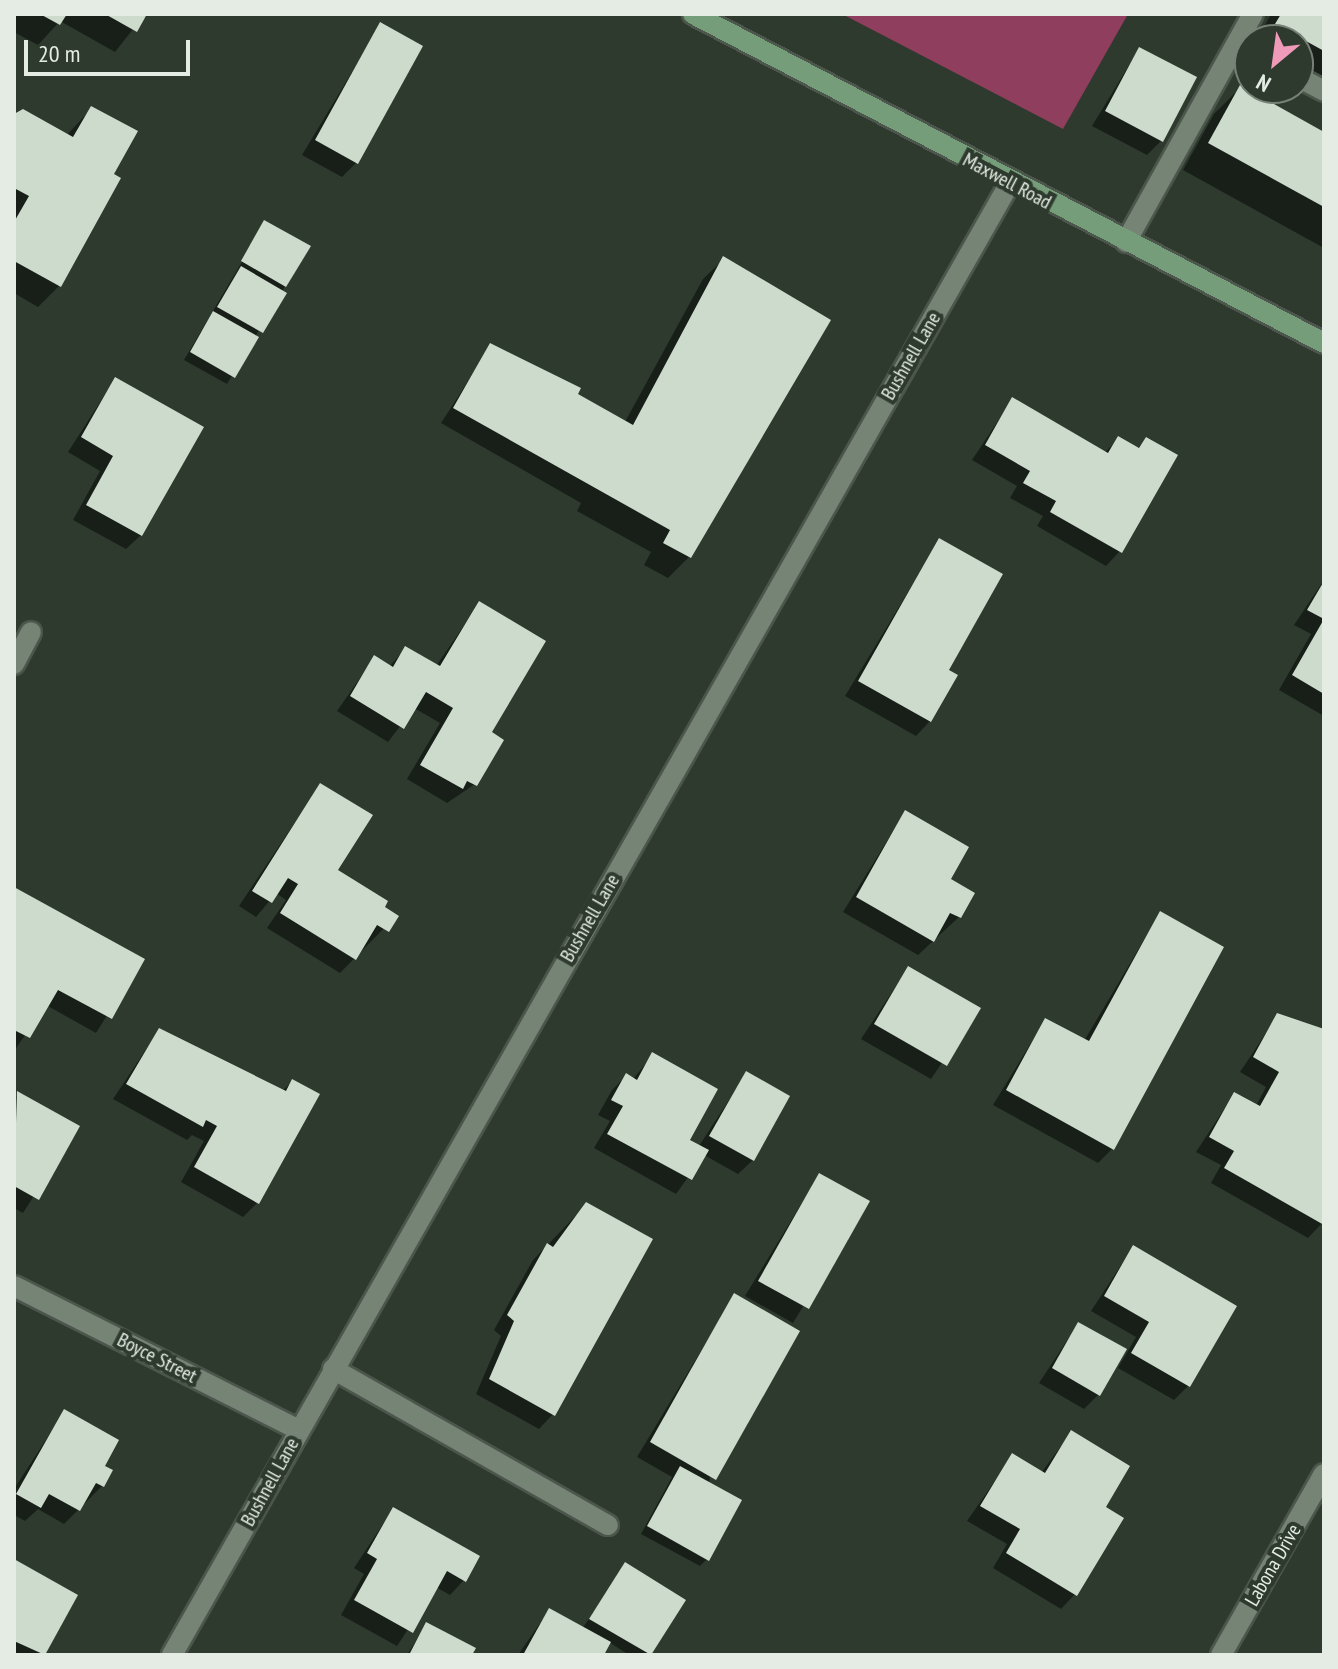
<!DOCTYPE html>
<style>
body{margin:0}
#map{position:relative;width:1338px;height:1669px;overflow:hidden;background:#2e3a2e;font-family:"PT Sans Narrow",sans-serif}
div>[style]{position:absolute}
.green>*{inset:0;background:#8f3e5e}
.shadow>*{inset:0;background:#0007}
.building>*{inset:0;background:#ccdbcc}
.roads{filter:drop-shadow(2px 0 #4c564c) drop-shadow(-2px 0 #4c564c) drop-shadow(0 2px #4c564c) drop-shadow(0 -2px #4c564c)}
.service>*{height:20px;margin:-10px;padding:0 10px;transform-origin:10px;border-radius:10px;background:#768476}
.minor>*{height:20px;margin:-10px;padding:0 10px;transform-origin:10px;border-radius:10px;background:#768476}
.secondary>*{height:20px;margin:-10px;padding:0 10px;transform-origin:10px;border-radius:10px;background:#769d79}
span{translate:-50% -50%;white-space:nowrap;text-align:center;line-height:1.15;-webkit-text-stroke:8px #2e3a2e;paint-order:stroke}
.street-label{font-size:20px;color:#e4ece4}
.frame{position:absolute;inset:0;border:16px solid #e4ece4;pointer-events:none}
.north{position:absolute;left:1234px;top:24px;width:80px;height:80px;box-sizing:border-box;background:#2e3a2e;border:2px solid #778177;border-radius:50%;rotate:209deg;font-size:22px;font-weight:700;line-height:32px;text-align:center;color:#e4ece4}
.north::after{content:'';display:block;margin:auto;width:28px;height:36px;background:#ef9ab8;clip-path:polygon(50% 0,100% 100%,50% 72%,0 100%)}
.scale{position:absolute;left:24px;top:40px;width:166px;height:36px;box-sizing:border-box;border:4px solid #e4ece4;border-top:0;padding-left:10px;font-size:24px;line-height:28px;white-space:nowrap;color:#e4ece4;-webkit-text-stroke:6px #2e3a2e;paint-order:stroke}
</style>
<div id="map">
<div class="green">
<div style="clip-path:polygon(842px 14px,1128px 14px,1063px 129px)"></div>
</div>
<div class="shadow">
<div style="clip-path:polygon(14px 14px,145px 14px,115px 52px,60px 21px,38px 45px,14px 32px)"></div>
<div style="clip-path:polygon(1271px 14px,1324px 14px,1324px 91px,1298px 77px,1298px 40px,1257px 40px)"></div>
<div style="clip-path:polygon(381px 24px,356px 163px,342px 177px,302px 155px)"></div>
<div style="clip-path:polygon(1139px 49px,1162px 140px,1147px 155px,1092px 126px)"></div>
<div style="clip-path:polygon(1240px 88px,1324px 134px,1324px 248px,1183px 170px,1214px 114px)"></div>
<div style="clip-path:polygon(91px 109px,112px 175px,59px 286px,38px 307px,14px 293px,14px 112px,66px 136px)"></div>
<div style="clip-path:polygon(265px 223px,285px 286px,227px 384px,184px 360px)"></div>
<div style="clip-path:polygon(724px 259px,797px 363px,689px 557px,668px 578px,644px 565px,651px 552px,577px 511px,581px 503px,441px 423px,491px 346px,625px 422px,703px 279px)"></div>
<div style="clip-path:polygon(115px 379px,141px 535px,126px 549px,73px 520px,100px 471px,68px 452px)"></div>
<div style="clip-path:polygon(1012px 400px,1104px 453px,1119px 439px,1137px 449px,1146px 439px,1120px 551px,1106px 566px,1037px 526px,1043px 516px,1010px 498px,1017px 486px,972px 460px)"></div>
<div style="clip-path:polygon(939px 541px,930px 721px,916px 736px,845px 696px)"></div>
<div style="clip-path:polygon(1324px 580px,1324px 716px,1279px 690px,1311px 634px,1294px 625px)"></div>
<div style="clip-path:polygon(479px 604px,489px 733px,475px 784px,447px 803px,407px 779px,440px 723px,414px 708px,388px 742px,337px 711px,374px 658px,389px 667px,405px 649px,436px 666px)"></div>
<div style="clip-path:polygon(320px 785px,336px 870px,396px 916px,340px 973px,267px 928px,286px 900px,276px 893px,256px 917px,239px 906px)"></div>
<div style="clip-path:polygon(905px 812px,948px 880px,972px 893px,959px 917px,918px 955px,843px 912px)"></div>
<div style="clip-path:polygon(14px 889px,142px 960px,96px 1033px,46px 1005px,14px 1051px)"></div>
<div style="clip-path:polygon(1160px 913px,1113px 1148px,1098px 1163px,993px 1105px,1045px 1020px,1084px 1041px)"></div>
<div style="clip-path:polygon(908px 968px,978px 1009px,931px 1079px,861px 1039px)"></div>
<div style="clip-path:polygon(1278px 1015px,1324px 1032px,1324px 1221px,1308px 1238px,1211px 1183px,1221px 1165px,1196px 1152px,1234px 1094px,1256px 1106px,1266px 1087px,1240px 1072px)"></div>
<div style="clip-path:polygon(159px 1030px,282px 1091px,293px 1081px,257px 1203px,243px 1217px,181px 1182px,204px 1141px,192px 1135px,187px 1140px,113px 1099px)"></div>
<div style="clip-path:polygon(653px 1055px,688px 1140px,699px 1146px,746px 1074px,753px 1160px,738px 1174px,704px 1155px,676px 1194px,594px 1148px,610px 1121px,598px 1115px,612px 1090px,626px 1076px,633px 1079px)"></div>
<div style="clip-path:polygon(14px 1095px,78px 1127px,23px 1213px,14px 1208px)"></div>
<div style="clip-path:polygon(819px 1175px,867px 1202px,793px 1323px,745px 1296px)"></div>
<div style="clip-path:polygon(587px 1204px,553px 1414px,539px 1429px,476px 1394px,501px 1336px,494px 1330px,533px 1260px)"></div>
<div style="clip-path:polygon(1133px 1247px,1188px 1386px,1174px 1400px,1118px 1368px,1136px 1337px,1091px 1311px)"></div>
<div style="clip-path:polygon(734px 1296px,709px 1484px,707px 1559px,700px 1566px,641px 1534px,672px 1477px,637px 1457px)"></div>
<div style="clip-path:polygon(1078px 1324px,1098px 1395px,1084px 1409px,1039px 1383px)"></div>
<div style="clip-path:polygon(64px 1412px,102px 1467px,102px 1486px,64px 1524px,38px 1509px,25px 1521px,14px 1515px,14px 1489px)"></div>
<div style="clip-path:polygon(1071px 1433px,1103px 1507px,1075px 1594px,1061px 1609px,993px 1568px,1007px 1544px,967px 1521px,1013px 1455px,1041px 1473px)"></div>
<div style="clip-path:polygon(393px 1509px,464px 1580px,450px 1595px,436px 1587px,397px 1646px,341px 1615px,364px 1574px,354px 1568px)"></div>
<div style="clip-path:polygon(14px 1562px,76px 1596px,43px 1655px,14px 1655px)"></div>
<div style="clip-path:polygon(626px 1564px,683px 1600px,649px 1655px,629px 1655px,609px 1642px,602px 1655px,518px 1655px,549px 1610px,582px 1629px)"></div>
<div style="clip-path:polygon(426px 1625px,470px 1655px,407px 1655px)"></div>
</div>
<div class="building">
<div style="clip-path:polygon(40px 14px,67px 14px,60px 25px)"></div>
<div style="clip-path:polygon(105px 14px,147px 14px,137px 32px)"></div>
<div style="clip-path:polygon(1281px 14px,1324px 14px,1324px 51px,1275px 24px)"></div>
<div style="clip-path:polygon(380px 22px,423px 46px,358px 164px,315px 140px)"></div>
<div style="clip-path:polygon(1139px 47px,1197px 77px,1163px 142px,1105px 111px)"></div>
<div style="clip-path:polygon(1240px 85px,1324px 132px,1324px 207px,1208px 143px)"></div>
<div style="clip-path:polygon(91px 106px,138px 131px,114px 174px,121px 178px,61px 287px,14px 261px,14px 222px,29px 196px,14px 188px,14px 114px,23px 109px,73px 137px)"></div>
<div style="clip-path:polygon(264px 220px,311px 246px,286px 287px,241px 261px)"></div>
<div style="clip-path:polygon(723px 256px,831px 320px,691px 558px,663px 543px,670px 530px,453px 408px,490px 343px,581px 388px,578px 394px,633px 425px)"></div>
<div style="clip-path:polygon(241px 266px,287px 293px,263px 333px,217px 307px)"></div>
<div style="clip-path:polygon(213px 311px,259px 337px,235px 378px,190px 352px)"></div>
<div style="clip-path:polygon(115px 377px,204px 427px,142px 536px,86px 505px,113px 456px,81px 437px)"></div>
<div style="clip-path:polygon(1012px 397px,1108px 453px,1118px 436px,1139px 448px,1146px 437px,1178px 455px,1122px 553px,1050px 512px,1056px 501px,1023px 483px,1030px 471px,985px 445px)"></div>
<div style="clip-path:polygon(939px 538px,1003px 574px,949px 670px,958px 675px,931px 722px,858px 681px)"></div>
<div style="clip-path:polygon(1324px 581px,1324px 694px,1292px 675px,1324px 619px,1307px 610px)"></div>
<div style="clip-path:polygon(479px 601px,546px 641px,492px 732px,504px 740px,477px 786px,467px 781px,463px 789px,420px 765px,453px 708px,426px 692px,404px 729px,350px 696px,374px 655px,393px 667px,405px 646px,440px 666px)"></div>
<div style="clip-path:polygon(320px 783px,373px 815px,338px 870px,388px 901px,385px 907px,399px 916px,389px 932px,377px 925px,356px 960px,280px 913px,298px 884px,288px 878px,272px 903px,252px 891px)"></div>
<div style="clip-path:polygon(905px 810px,969px 847px,951px 879px,975px 893px,961px 918px,950px 913px,934px 942px,856px 897px)"></div>
<div style="clip-path:polygon(14px 887px,145px 959px,112px 1019px,58px 990px,30px 1038px,14px 1030px)"></div>
<div style="clip-path:polygon(1160px 911px,1224px 947px,1114px 1150px,1006px 1090px,1045px 1018px,1089px 1041px)"></div>
<div style="clip-path:polygon(908px 966px,981px 1008px,947px 1066px,874px 1024px)"></div>
<div style="clip-path:polygon(1277px 1013px,1324px 1029px,1324px 1225px,1224px 1168px,1234px 1151px,1209px 1137px,1234px 1092px,1260px 1106px,1279px 1072px,1253px 1057px)"></div>
<div style="clip-path:polygon(159px 1028px,286px 1091px,292px 1079px,320px 1094px,259px 1204px,194px 1167px,217px 1126px,206px 1120px,203px 1127px,126px 1084px)"></div>
<div style="clip-path:polygon(652px 1052px,718px 1089px,690px 1140px,709px 1150px,692px 1180px,607px 1134px,623px 1106px,611px 1100px,626px 1073px,637px 1080px)"></div>
<div style="clip-path:polygon(746px 1071px,790px 1096px,754px 1161px,709px 1136px)"></div>
<div style="clip-path:polygon(17px 1091px,80px 1126px,39px 1200px,14px 1186px)"></div>
<div style="clip-path:polygon(819px 1173px,870px 1201px,809px 1309px,758px 1281px)"></div>
<div style="clip-path:polygon(586px 1202px,653px 1239px,555px 1416px,489px 1379px,514px 1321px,507px 1315px,547px 1243px,553px 1247px)"></div>
<div style="clip-path:polygon(1133px 1245px,1237px 1306px,1190px 1387px,1131px 1353px,1149px 1322px,1104px 1296px)"></div>
<div style="clip-path:polygon(734px 1293px,800px 1331px,716px 1480px,650px 1442px)"></div>
<div style="clip-path:polygon(1078px 1322px,1127px 1349px,1100px 1396px,1052px 1368px)"></div>
<div style="clip-path:polygon(64px 1409px,119px 1440px,105px 1466px,113px 1470px,104px 1487px,96px 1483px,80px 1511px,49px 1494px,41px 1508px,16px 1494px)"></div>
<div style="clip-path:polygon(1071px 1430px,1130px 1466px,1106px 1507px,1124px 1518px,1077px 1596px,1006px 1553px,1020px 1529px,980px 1506px,1012px 1453px,1045px 1473px)"></div>
<div style="clip-path:polygon(680px 1466px,742px 1500px,709px 1561px,647px 1526px)"></div>
<div style="clip-path:polygon(393px 1507px,480px 1556px,466px 1582px,447px 1571px,413px 1633px,354px 1600px,377px 1559px,367px 1553px)"></div>
<div style="clip-path:polygon(14px 1559px,78px 1595px,45px 1655px,14px 1641px)"></div>
<div style="clip-path:polygon(625px 1562px,686px 1600px,651px 1655px,589px 1619px)"></div>
<div style="clip-path:polygon(549px 1608px,611px 1642px,604px 1655px,523px 1655px)"></div>
<div style="clip-path:polygon(426px 1622px,476px 1648px,472px 1655px,409px 1655px)"></div>
</div>
<div class="roads">
<div class="service">
<div style="left:1298px;top:77px;width:30px;rotate:28deg"></div>
<div style="left:1126px;top:242px;width:261px;rotate:-60.9deg"></div>
</div>
<div class="minor">
<div style="left:14px;top:664px;width:36px;rotate:-62deg"></div>
<div style="left:14px;top:1286px;width:319px;rotate:26.8deg"></div>
<div style="left:333px;top:1369px;width:316px;rotate:29.6deg"></div>
<div style="left:172px;top:1655px;width:1694px;rotate:-60.35deg"></div>
<div style="left:1221px;top:1655px;width:208px;rotate:-60.4deg"></div>
</div>
<div class="secondary">
<div style="left:693px;top:14px;width:712px;rotate:27.54deg"></div>
</div>
</div>
<div class="street-label">
<span style="left:1007px;top:181px;rotate:28deg">Maxwell Road</span>
<span style="left:911px;top:356px;rotate:-60deg">Bushnell Lane</span>
<span style="left:590px;top:918px;rotate:-60deg">Bushnell Lane</span>
<span style="left:157px;top:1358px;rotate:27deg">Boyce Street</span>
<span style="left:270px;top:1482px;rotate:-61deg">Bushnell Lane</span>
<span style="left:1273px;top:1565px;rotate:-60deg">Labona Drive</span>
</div>
<div class="frame"></div>
<div class="north">N</div>
<div class="scale">20 m</div>
</div>
